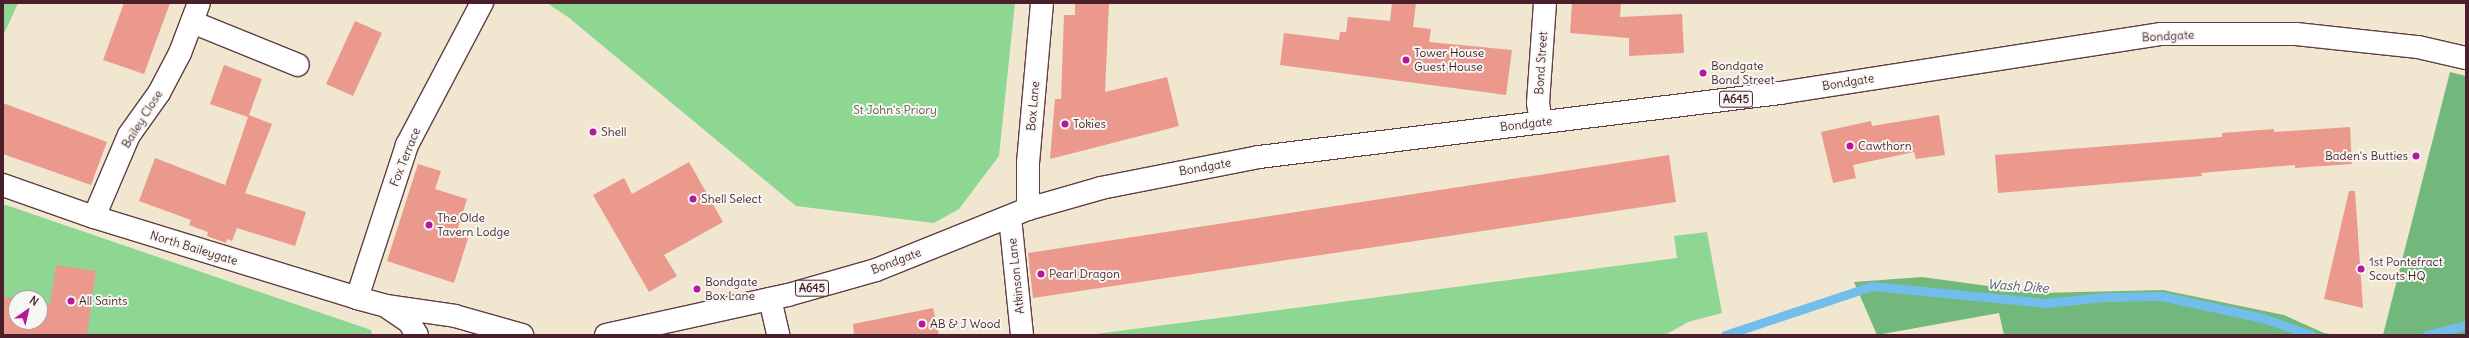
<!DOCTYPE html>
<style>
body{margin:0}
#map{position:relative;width:2469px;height:338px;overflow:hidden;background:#f1e6cf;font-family:Delius,sans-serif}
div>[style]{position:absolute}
.green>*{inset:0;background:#8dd793}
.forest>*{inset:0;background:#72b87d}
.stream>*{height:9px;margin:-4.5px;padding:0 4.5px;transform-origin:4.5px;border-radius:4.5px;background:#72bdeb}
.building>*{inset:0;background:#eb998c}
.roads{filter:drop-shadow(1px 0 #633d44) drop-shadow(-1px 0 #633d44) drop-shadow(0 1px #633d44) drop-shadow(0 -1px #633d44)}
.minor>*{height:22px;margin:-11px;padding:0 11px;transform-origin:11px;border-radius:11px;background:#fff}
.tertiary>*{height:22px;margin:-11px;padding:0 11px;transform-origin:11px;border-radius:11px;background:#fff}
.trunk>*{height:22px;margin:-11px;padding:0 11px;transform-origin:11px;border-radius:11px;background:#fff}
.dots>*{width:11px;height:11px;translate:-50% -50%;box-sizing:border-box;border:2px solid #f6f6f2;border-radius:50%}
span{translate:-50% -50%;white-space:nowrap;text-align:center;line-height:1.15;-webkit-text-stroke:4px #f6f6f2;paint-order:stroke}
.shield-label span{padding:1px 3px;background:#f6f6f2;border:1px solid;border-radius:3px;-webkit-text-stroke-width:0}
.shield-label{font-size:11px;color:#4a1f2b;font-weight:700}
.street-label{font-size:12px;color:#4a1f2b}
.poi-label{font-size:12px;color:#4a1f2b}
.left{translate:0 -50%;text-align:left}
.right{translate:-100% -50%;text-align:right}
.park-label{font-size:12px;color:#5e564a}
.water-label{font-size:13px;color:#58566e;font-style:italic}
.frame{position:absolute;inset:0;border:4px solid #4a1f2b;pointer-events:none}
.north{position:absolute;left:8px;top:290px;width:40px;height:40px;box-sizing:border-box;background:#f6f6f2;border:1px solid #b1a0a2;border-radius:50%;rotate:34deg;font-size:11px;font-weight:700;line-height:16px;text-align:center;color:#4a1f2b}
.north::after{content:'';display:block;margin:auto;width:14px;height:18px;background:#b5179e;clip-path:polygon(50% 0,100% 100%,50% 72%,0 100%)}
</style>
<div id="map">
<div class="green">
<div style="clip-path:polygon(3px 3px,18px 3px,3px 36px)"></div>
<div style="clip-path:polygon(547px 3px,1015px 3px,999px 156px,959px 209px,934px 223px,796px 206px,568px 17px)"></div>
<div style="clip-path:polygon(evenodd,3px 204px,371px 330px,372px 335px,3px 335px,3px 204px,16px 298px,40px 298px,40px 322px,16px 322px,16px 298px)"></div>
<div style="clip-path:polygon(1707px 232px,1722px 313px,1688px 322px,1665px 335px,1088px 335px,1677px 258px,1674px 236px)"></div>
</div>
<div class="forest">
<div style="clip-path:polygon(2450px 72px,2466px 76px,2466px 335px,2383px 335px)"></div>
<div style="clip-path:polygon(1922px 277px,2039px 293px,2163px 290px,2284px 315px,2324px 333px,2337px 335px,2004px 335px,1999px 313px,1877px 335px,1854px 282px)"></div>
</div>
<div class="stream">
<div style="left:1725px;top:335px;width:155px;rotate:-18.4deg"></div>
<div style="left:1872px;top:286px;width:174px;rotate:5.6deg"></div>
<div style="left:2045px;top:303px;width:60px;rotate:-5.7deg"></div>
<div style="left:2105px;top:297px;width:56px;rotate:-1deg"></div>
<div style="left:2161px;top:296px;width:104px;rotate:12.2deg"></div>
<div style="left:2263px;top:318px;width:51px;rotate:19.5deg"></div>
<div style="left:2426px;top:335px;width:41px;rotate:-14deg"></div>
</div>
<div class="building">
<div style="clip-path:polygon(124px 3px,170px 3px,144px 74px,103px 60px)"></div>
<div style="clip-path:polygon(1075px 3px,1109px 3px,1105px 92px,1167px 77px,1179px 126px,1050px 159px,1055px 99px,1061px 99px,1064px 15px,1075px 15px)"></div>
<div style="clip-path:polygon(1392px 3px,1416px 3px,1413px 27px,1431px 29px,1429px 42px,1512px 50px,1506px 95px,1280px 65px,1284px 33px,1339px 40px,1340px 32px,1346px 32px,1348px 17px,1390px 21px)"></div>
<div style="clip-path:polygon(1572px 3px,1621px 3px,1620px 17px,1682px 14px,1684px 53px,1629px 56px,1629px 38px,1570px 33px)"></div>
<div style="clip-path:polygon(355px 21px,382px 33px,353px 96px,326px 84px)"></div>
<div style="clip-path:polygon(224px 65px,262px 79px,249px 115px,272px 124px,245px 193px,306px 212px,295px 246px,237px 228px,232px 241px,227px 239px,226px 243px,207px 236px,208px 232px,189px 225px,191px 220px,139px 201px,155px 158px,225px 185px,248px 117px,210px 104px)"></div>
<div style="clip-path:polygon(3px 103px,107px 142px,91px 185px,3px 154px)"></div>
<div style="clip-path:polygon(1939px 115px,1945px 155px,1916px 159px,1914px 152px,1853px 165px,1856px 178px,1833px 183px,1821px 132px,1871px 121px,1872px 126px)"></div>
<div style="clip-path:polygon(2350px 127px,2352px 164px,2295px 168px,2295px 165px,2201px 173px,2202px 176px,1998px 193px,1995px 155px,2222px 137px,2222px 133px,2274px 129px,2274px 132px)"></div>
<div style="clip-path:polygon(1669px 155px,1676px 202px,1033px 298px,1028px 253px)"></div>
<div style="clip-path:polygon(689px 162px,723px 222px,664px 255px,677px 276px,649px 292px,593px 195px,624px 178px,632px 194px)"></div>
<div style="clip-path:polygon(418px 164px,441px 171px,435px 189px,467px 199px,458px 228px,470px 232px,454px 283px,387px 261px)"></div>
<div style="clip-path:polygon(2349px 191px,2355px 191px,2363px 308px,2324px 299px)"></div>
<div style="clip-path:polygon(56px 265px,96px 271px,87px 335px,3px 335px,3px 297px,16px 299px,16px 322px,40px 322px,40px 303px,50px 304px)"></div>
<div style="clip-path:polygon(933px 308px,939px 335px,854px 335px,853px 324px)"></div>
</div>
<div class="roads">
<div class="minor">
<div style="left:192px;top:22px;width:114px;rotate:22.1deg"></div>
<div style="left:1541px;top:122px;width:19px;rotate:-99deg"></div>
<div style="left:1538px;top:103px;width:100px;rotate:-86deg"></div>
<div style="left:1028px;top:209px;width:46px;rotate:-90deg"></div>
<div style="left:1028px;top:163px;width:161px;rotate:-85deg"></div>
<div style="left:94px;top:217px;width:89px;rotate:-66.9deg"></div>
<div style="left:129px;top:135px;width:52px;rotate:-54.5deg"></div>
<div style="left:159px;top:93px;width:45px;rotate:-62.3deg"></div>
<div style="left:180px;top:53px;width:53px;rotate:-69.2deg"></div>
<div style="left:1010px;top:217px;width:119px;rotate:84.2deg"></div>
<div style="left:357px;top:298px;width:161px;rotate:-71.9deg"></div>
<div style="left:407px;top:145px;width:161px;rotate:-62.2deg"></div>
<div style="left:770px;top:299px;width:37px;rotate:77deg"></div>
</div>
<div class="tertiary">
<div style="left:3px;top:185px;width:96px;rotate:19.4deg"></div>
<div style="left:94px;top:217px;width:275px;rotate:17.1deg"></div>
<div style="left:357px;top:298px;width:30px;rotate:15deg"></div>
<div style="left:386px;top:306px;width:70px;rotate:8.2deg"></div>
<div style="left:455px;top:316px;width:70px;rotate:15.8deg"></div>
<div style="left:387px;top:307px;width:27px;rotate:34deg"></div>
<div style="left:409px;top:322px;width:15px;rotate:58deg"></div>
</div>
<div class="trunk">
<div style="left:606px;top:335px;width:186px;rotate:-12.4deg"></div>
<div style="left:788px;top:295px;width:91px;rotate:-15.9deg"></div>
<div style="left:876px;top:270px;width:164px;rotate:-21.9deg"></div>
<div style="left:1028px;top:209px;width:76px;rotate:-16deg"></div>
<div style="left:1101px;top:188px;width:161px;rotate:-11.1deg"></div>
<div style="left:1259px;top:157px;width:525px;rotate:-7deg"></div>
<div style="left:1780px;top:93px;width:386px;rotate:-8.8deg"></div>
<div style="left:2161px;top:34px;width:135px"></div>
<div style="left:2296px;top:34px;width:123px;rotate:6.1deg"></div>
<div style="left:2418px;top:47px;width:49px;rotate:12.9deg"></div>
</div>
</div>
<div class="dots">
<div style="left:1406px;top:60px;background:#b5179e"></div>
<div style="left:1703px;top:73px;background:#b5179e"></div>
<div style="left:1065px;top:124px;background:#b5179e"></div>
<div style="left:593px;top:132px;background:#b5179e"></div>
<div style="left:1850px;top:146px;background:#b5179e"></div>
<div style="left:2416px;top:156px;background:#b5179e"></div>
<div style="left:693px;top:199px;background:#b5179e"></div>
<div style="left:429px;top:225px;background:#b5179e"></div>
<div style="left:2361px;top:269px;background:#b5179e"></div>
<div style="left:1041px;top:274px;background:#b5179e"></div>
<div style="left:697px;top:289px;background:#b5179e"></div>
<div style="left:71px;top:301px;background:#b5179e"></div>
<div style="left:922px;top:324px;background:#b5179e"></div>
</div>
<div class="shield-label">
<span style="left:1736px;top:99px">A645</span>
<span style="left:812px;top:288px">A645</span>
</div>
<div class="street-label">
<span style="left:2168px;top:36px;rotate:-3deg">Bondgate</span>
<span style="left:1541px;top:63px;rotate:-86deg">Bond Street</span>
<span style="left:1848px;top:82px;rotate:-9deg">Bondgate</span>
<span style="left:1033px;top:106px;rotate:-85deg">Box Lane</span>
<span style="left:142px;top:119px;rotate:-58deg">Bailey Close</span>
<span style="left:1526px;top:124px;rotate:-7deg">Bondgate</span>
<span style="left:405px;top:157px;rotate:-68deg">Fox Terrace</span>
<span style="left:1205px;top:167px;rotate:-10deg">Bondgate</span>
<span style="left:194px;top:248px;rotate:17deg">North Baileygate</span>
<span style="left:896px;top:261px;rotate:-21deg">Bondgate</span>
<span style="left:1016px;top:276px;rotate:-96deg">Atkinson Lane</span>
</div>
<div class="poi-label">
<span class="left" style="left:1414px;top:60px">Tower House<br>Guest House</span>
<span class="left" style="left:1711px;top:73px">Bondgate<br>Bond Street</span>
<span class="left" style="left:1073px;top:124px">Tokies</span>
<span class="left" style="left:601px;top:132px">Shell</span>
<span class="left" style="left:1858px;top:146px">Cawthorn</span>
<span class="right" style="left:2408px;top:156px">Baden's Butties</span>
<span class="left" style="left:701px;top:199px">Shell Select</span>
<span class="left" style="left:437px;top:225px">The Olde<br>Tavern Lodge</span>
<span class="left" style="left:2369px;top:269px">1st Pontefract<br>Scouts HQ</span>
<span class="left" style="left:1049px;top:274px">Pearl Dragon</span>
<span class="left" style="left:705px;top:289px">Bondgate<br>Box Lane</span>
<span class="left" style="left:79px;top:301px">All Saints</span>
<span class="left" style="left:930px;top:324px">AB &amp; J Wood</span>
</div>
<div class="park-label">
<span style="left:895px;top:110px">St John's Priory</span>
</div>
<div class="water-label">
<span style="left:2018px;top:287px;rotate:4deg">Wash Dike</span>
</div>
<div class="frame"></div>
<div class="north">N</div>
</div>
